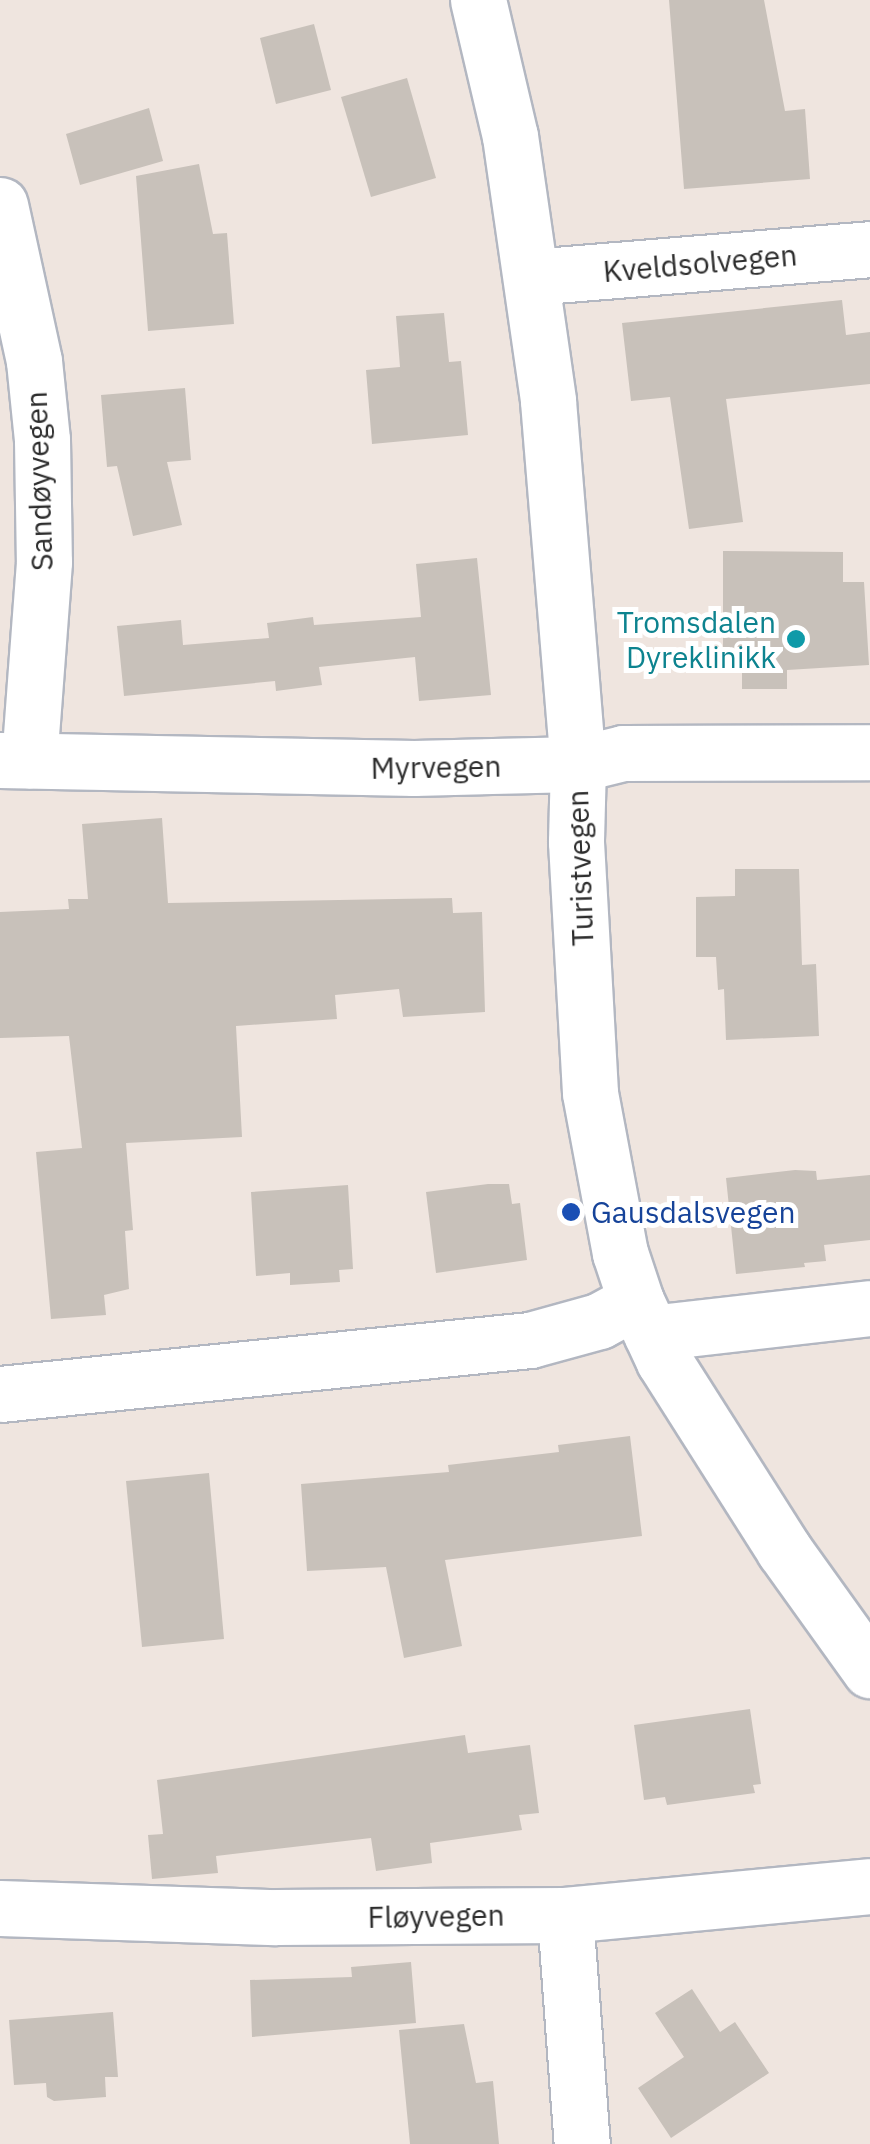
<!DOCTYPE html>
<meta charset="utf-8">
<style>
body{margin:0}
#map{position:relative;width:870px;height:2144px;overflow:hidden;background:#efe5df;font-family:"IBM Plex Sans",sans-serif}
div>[style]{position:absolute}
.building>*{inset:0;background:#c8c1ba}
.roads{filter:drop-shadow(2px 0 #b3b7c1) drop-shadow(-2px 0 #b3b7c1) drop-shadow(0 2px #b3b7c1) drop-shadow(0 -2px #b3b7c1)}
.minor>*{height:55px;margin:-27.5px;padding:0 27.5px;transform-origin:27.5px;border-radius:27.5px;background:#fff}
.dots>*{width:28px;height:28px;translate:-50% -50%;box-sizing:border-box;border:5px solid #fff;border-radius:50%}
span{translate:-50% -50%;white-space:nowrap;text-align:center;line-height:1.15;-webkit-text-stroke:10px #fff;paint-order:stroke}
.street-label{font-size:30px;color:#2d2d2d}
.culture-label{font-size:30px;color:#0d838f}
.right{translate:-100% -50%;text-align:right}
.transit-label{font-size:30px;color:#164399}
.left{translate:0 -50%;text-align:left}
</style>
<div id="map">
<div class="building">
<div style="clip-path:polygon(669px 0,764px 0,785px 111px,805px 109px,810px 179px,684px 189px)"></div>
<div style="clip-path:polygon(314px 24px,331px 90px,276px 104px,260px 38px)"></div>
<div style="clip-path:polygon(407px 78px,436px 178px,371px 197px,341px 97px)"></div>
<div style="clip-path:polygon(149px 108px,163px 161px,80px 185px,66px 134px)"></div>
<div style="clip-path:polygon(199px 164px,213px 234px,227px 233px,234px 324px,148px 331px,136px 176px)"></div>
<div style="clip-path:polygon(842px 300px,846px 335px,870px 332px,870px 384px,726px 399px,743px 522px,689px 529px,670px 397px,631px 401px,622px 323px)"></div>
<div style="clip-path:polygon(444px 313px,449px 362px,461px 361px,468px 435px,372px 444px,366px 370px,400px 367px,396px 316px)"></div>
<div style="clip-path:polygon(185px 388px,191px 460px,167px 462px,182px 525px,133px 536px,117px 466px,107px 467px,101px 395px)"></div>
<div style="clip-path:polygon(723px 551px,843px 552px,843px 582px,864px 582px,869px 665px,787px 670px,787px 689px,742px 689px,742px 670px,723px 670px)"></div>
<div style="clip-path:polygon(477px 558px,491px 695px,419px 701px,415px 657px,319px 667px,322px 685px,276px 691px,275px 681px,124px 696px,117px 626px,181px 620px,183px 645px,269px 638px,267px 623px,313px 617px,314px 625px,421px 617px,416px 564px)"></div>
<div style="clip-path:polygon(162px 818px,168px 903px,452px 898px,453px 913px,482px 912px,485px 1012px,403px 1017px,399px 989px,335px 995px,337px 1019px,236px 1026px,242px 1137px,126px 1143px,133px 1230px,125px 1231px,129px 1289px,104px 1295px,106px 1315px,51px 1319px,36px 1152px,82px 1148px,69px 1036px,0 1038px,0 912px,69px 909px,68px 899px,88px 899px,82px 824px)"></div>
<div style="clip-path:polygon(735px 869px,799px 869px,802px 965px,816px 964px,819px 1036px,726px 1040px,724px 989px,718px 990px,716px 957px,696px 957px,696px 897px,735px 896px)"></div>
<div style="clip-path:polygon(795px 1170px,816px 1171px,817px 1180px,870px 1175px,870px 1240px,824px 1245px,826px 1261px,804px 1263px,805px 1267px,736px 1274px,726px 1178px)"></div>
<div style="clip-path:polygon(488px 1184px,509px 1184px,512px 1204px,520px 1203px,527px 1260px,436px 1273px,426px 1192px)"></div>
<div style="clip-path:polygon(348px 1185px,353px 1269px,339px 1270px,340px 1282px,290px 1285px,290px 1273px,256px 1276px,251px 1192px)"></div>
<div style="clip-path:polygon(630px 1436px,642px 1536px,445px 1560px,462px 1646px,404px 1658px,386px 1567px,307px 1571px,301px 1484px,449px 1472px,448px 1465px,559px 1452px,558px 1445px)"></div>
<div style="clip-path:polygon(209px 1473px,224px 1639px,142px 1647px,126px 1481px)"></div>
<div style="clip-path:polygon(750px 1709px,761px 1784px,753px 1785px,755px 1793px,667px 1805px,665px 1797px,644px 1800px,634px 1725px)"></div>
<div style="clip-path:polygon(465px 1735px,468px 1753px,530px 1745px,539px 1813px,519px 1815px,522px 1830px,430px 1843px,432px 1863px,376px 1871px,371px 1838px,216px 1856px,218px 1873px,152px 1879px,148px 1835px,163px 1834px,157px 1780px)"></div>
<div style="clip-path:polygon(411px 1962px,416px 2023px,252px 2037px,250px 1980px,352px 1977px,351px 1967px)"></div>
<div style="clip-path:polygon(692px 1989px,720px 2032px,735px 2022px,769px 2073px,671px 2138px,638px 2088px,684px 2057px,655px 2013px)"></div>
<div style="clip-path:polygon(113px 2012px,118px 2077px,105px 2077px,106px 2097px,54px 2101px,47px 2097px,46px 2083px,14px 2085px,9px 2020px)"></div>
<div style="clip-path:polygon(464px 2024px,476px 2083px,493px 2081px,499px 2144px,410px 2144px,399px 2030px)"></div>
</div>
<div class="roads">
<div class="minor">
<div style="left:478px;top:0;width:140px;rotate:76.8deg"></div>
<div style="left:510px;top:136px;width:268px;rotate:81.8deg"></div>
<div style="left:548px;top:401px;width:364px;rotate:85.3deg"></div>
<div style="left:578px;top:764px;width:78px;rotate:91.5deg"></div>
<div style="left:576px;top:842px;width:251px;rotate:86.8deg"></div>
<div style="left:590px;top:1093px;width:163px;rotate:79.4deg"></div>
<div style="left:620px;top:1253px;width:51px;rotate:71.6deg"></div>
<div style="left:636px;top:1301px;width:66px;rotate:65deg"></div>
<div style="left:664px;top:1361px;width:224px;rotate:57.6deg"></div>
<div style="left:784px;top:1550px;width:148px;rotate:54.4deg"></div>
<div style="left:0;top:205px;width:160px;rotate:77.7deg"></div>
<div style="left:34px;top:361px;width:79px;rotate:84.2deg"></div>
<div style="left:42px;top:440px;width:122px;rotate:89.1deg"></div>
<div style="left:44px;top:562px;width:199px;rotate:94.3deg"></div>
<div style="left:531px;top:277px;width:340px;rotate:-4.7deg"></div>
<div style="left:0;top:760px;width:414px;rotate:1.1deg"></div>
<div style="left:414px;top:768px;width:164px;rotate:-1.4deg"></div>
<div style="left:578px;top:764px;width:46px;rotate:-13.7deg"></div>
<div style="left:623px;top:753px;width:247px;rotate:-0.2deg"></div>
<div style="left:651px;top:1333px;width:220px;rotate:-6.5deg"></div>
<div style="left:0;top:1394px;width:533px;rotate:-5.82deg"></div>
<div style="left:530px;top:1340px;width:72px;rotate:-15.4deg"></div>
<div style="left:599px;top:1321px;width:42px;rotate:-28.4deg"></div>
<div style="left:0;top:1908px;width:276px;rotate:1.9deg"></div>
<div style="left:276px;top:1917px;width:289px;rotate:-0.4deg"></div>
<div style="left:565px;top:1915px;width:306px;rotate:-5.4deg"></div>
<div style="left:565px;top:1915px;width:230px;rotate:85.8deg"></div>
</div>
</div>
<div class="dots">
<div style="left:796px;top:639px;background:#0f9aa8"></div>
<div style="left:571px;top:1212px;background:#1a4fb4"></div>
</div>
<div class="street-label">
<span style="left:700px;top:263px;rotate:-5deg">Kveldsolvegen</span>
<span style="left:39px;top:481px;rotate:-92deg">Sandøyvegen</span>
<span style="left:436px;top:767px;rotate:-1deg">Myrvegen</span>
<span style="left:580px;top:868px;rotate:-92deg">Turistvegen</span>
<span style="left:436px;top:1916px;rotate:-1deg">Fløyvegen</span>
</div>
<div class="culture-label">
<span class="right" style="left:776px;top:639px">Tromsdalen<br>Dyreklinikk</span>
</div>
<div class="transit-label">
<span class="left" style="left:591px;top:1212px">Gausdalsvegen</span>
</div>
</div>
